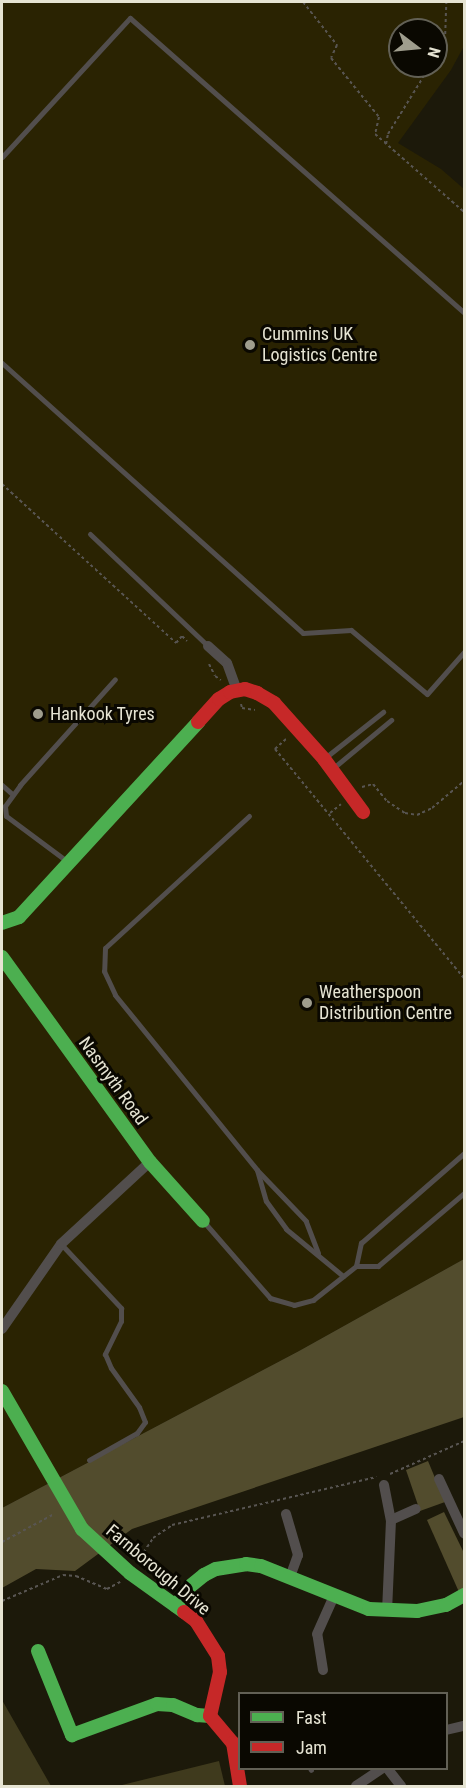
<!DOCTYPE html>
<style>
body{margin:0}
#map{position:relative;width:466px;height:1788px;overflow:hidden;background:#1c190a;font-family:"Roboto Condensed",sans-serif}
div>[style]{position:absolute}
.built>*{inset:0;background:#2a2302}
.green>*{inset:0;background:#3f3a1d}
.forest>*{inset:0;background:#524c2d}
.path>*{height:2px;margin-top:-1px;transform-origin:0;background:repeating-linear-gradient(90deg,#585552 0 3px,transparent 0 6px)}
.lane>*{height:5px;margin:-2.5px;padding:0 2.5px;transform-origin:2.5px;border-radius:2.5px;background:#524e4d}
.street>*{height:10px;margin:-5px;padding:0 5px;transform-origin:5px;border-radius:5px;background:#524e4d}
.fast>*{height:14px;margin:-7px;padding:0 7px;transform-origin:7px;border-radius:7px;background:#4caf50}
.jam>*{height:14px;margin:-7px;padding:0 7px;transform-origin:7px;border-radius:7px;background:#c62828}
.dots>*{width:16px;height:16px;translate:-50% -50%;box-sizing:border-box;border:3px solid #0a0801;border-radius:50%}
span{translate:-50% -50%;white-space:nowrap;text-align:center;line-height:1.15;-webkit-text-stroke:6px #0a0801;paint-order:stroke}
.poi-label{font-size:18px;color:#e6e4d3}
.left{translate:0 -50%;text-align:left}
.street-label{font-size:18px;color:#e6e4d3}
.frame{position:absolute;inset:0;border:3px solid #e6e4d3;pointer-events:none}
.legend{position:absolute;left:238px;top:1692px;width:210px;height:78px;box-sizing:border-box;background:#0a0801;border:2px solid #626055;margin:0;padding:8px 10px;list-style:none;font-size:18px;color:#e6e4d3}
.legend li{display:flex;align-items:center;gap:12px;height:30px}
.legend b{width:30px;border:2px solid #626055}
.north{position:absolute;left:388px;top:18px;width:60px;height:60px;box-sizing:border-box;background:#0a0801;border:2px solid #626055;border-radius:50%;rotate:106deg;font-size:16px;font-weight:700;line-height:24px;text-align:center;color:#e6e4d3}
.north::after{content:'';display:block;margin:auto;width:21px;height:27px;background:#9f9d8d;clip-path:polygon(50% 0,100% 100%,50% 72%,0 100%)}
</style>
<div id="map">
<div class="built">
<div style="clip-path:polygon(evenodd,2px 2px,464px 2px,464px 46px,451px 70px,398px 143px,441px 169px,464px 189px,464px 1259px,299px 1351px,2px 1508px,2px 2px,400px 30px,436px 30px,436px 66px,400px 66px,400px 30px)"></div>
</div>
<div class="green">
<div style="clip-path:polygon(2px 1700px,51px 1786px,2px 1786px)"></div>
<div style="clip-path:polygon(219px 1761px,225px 1786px,118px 1786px)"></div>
</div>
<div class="forest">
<div style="clip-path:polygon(464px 1259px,464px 1417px,132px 1529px,75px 1571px,36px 1569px,2px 1588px,2px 1508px,299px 1351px)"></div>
<div style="clip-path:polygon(428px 1461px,445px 1502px,420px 1511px,406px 1470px)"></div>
<div style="clip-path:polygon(444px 1512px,464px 1553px,464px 1590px,459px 1592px,427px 1520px)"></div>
</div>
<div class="path">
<div style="left:303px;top:2px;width:55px;rotate:51.7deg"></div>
<div style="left:337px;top:45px;width:14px;rotate:115deg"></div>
<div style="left:331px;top:58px;width:76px;rotate:50.9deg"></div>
<div style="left:379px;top:117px;width:17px;rotate:103deg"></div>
<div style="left:375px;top:134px;width:118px;rotate:41.2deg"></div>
<div style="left:436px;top:55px;width:17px;rotate:-59deg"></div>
<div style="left:445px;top:40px;width:38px;rotate:-88deg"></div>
<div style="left:386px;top:144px;width:10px;rotate:-79deg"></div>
<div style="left:388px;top:134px;width:80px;rotate:-58.3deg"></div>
<div style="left:2px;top:484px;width:236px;rotate:42.4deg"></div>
<div style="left:176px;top:643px;width:9px;rotate:-49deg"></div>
<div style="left:182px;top:636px;width:7px;rotate:45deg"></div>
<div style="left:209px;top:664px;width:13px;rotate:63deg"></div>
<div style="left:215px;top:676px;width:7px;rotate:34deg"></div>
<div style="left:241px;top:704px;width:4px;rotate:76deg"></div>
<div style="left:242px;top:708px;width:13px;rotate:9deg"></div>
<div style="left:286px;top:739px;width:15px;rotate:138deg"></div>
<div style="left:275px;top:749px;width:297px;rotate:50.5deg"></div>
<div style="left:362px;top:787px;width:11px;rotate:-15deg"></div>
<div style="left:373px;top:784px;width:22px;rotate:51deg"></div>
<div style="left:387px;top:801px;width:22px;rotate:34deg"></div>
<div style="left:405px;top:813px;width:12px;rotate:9deg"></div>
<div style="left:417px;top:815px;width:17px;rotate:-25deg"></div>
<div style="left:432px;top:808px;width:42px;rotate:-40.2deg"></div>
<div style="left:330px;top:813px;width:14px;rotate:-39deg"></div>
<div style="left:390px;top:1474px;width:81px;rotate:-24deg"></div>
<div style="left:2px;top:1542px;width:59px;rotate:-28.3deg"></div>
<div style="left:137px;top:1562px;width:29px;rotate:-56deg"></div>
<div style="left:153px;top:1538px;width:23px;rotate:-34deg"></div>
<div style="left:172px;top:1525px;width:210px;rotate:-13.2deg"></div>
<div style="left:2px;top:1601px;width:66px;rotate:-23.1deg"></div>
<div style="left:63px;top:1575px;width:13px;rotate:4deg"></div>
<div style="left:76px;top:1576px;width:34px;rotate:23deg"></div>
<div style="left:107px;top:1589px;width:15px;rotate:-28deg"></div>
</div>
<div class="lane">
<div style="left:2px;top:157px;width:189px;rotate:-47.4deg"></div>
<div style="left:130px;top:18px;width:445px;rotate:41.4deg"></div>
<div style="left:2px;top:363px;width:404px;rotate:41.9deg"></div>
<div style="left:303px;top:633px;width:48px;rotate:-3.6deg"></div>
<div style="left:351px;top:630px;width:99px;rotate:40.1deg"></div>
<div style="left:427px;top:694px;width:56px;rotate:-48.6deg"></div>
<div style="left:90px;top:534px;width:163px;rotate:43.5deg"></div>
<div style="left:326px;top:757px;width:73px;rotate:-38.3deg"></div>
<div style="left:332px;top:769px;width:77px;rotate:-39.7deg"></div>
<div style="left:2px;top:785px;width:13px;rotate:42deg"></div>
<div style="left:249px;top:816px;width:195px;rotate:137.5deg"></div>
<div style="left:105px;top:948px;width:23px;rotate:92deg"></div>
<div style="left:104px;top:971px;width:26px;rotate:65deg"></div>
<div style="left:115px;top:995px;width:225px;rotate:50.9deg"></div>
<div style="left:68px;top:862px;width:77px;rotate:-143.4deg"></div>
<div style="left:6px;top:816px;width:10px;rotate:-96deg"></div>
<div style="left:5px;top:806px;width:26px;rotate:-54deg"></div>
<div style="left:20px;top:785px;width:142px;rotate:-48.1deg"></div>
<div style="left:204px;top:1222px;width:101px;rotate:49deg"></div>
<div style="left:270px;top:1298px;width:25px;rotate:16deg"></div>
<div style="left:294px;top:1305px;width:20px;rotate:-15deg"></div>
<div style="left:313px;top:1300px;width:55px;rotate:-38.3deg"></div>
<div style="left:356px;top:1266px;width:24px;rotate:-78deg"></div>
<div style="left:361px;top:1243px;width:137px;rotate:-41.1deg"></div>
<div style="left:61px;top:1244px;width:88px;rotate:46.8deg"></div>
<div style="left:121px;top:1308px;width:13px;rotate:90deg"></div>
<div style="left:121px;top:1321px;width:37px;rotate:116deg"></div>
<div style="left:105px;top:1354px;width:15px;rotate:67deg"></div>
<div style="left:111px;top:1368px;width:48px;rotate:54.3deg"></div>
<div style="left:139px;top:1407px;width:16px;rotate:68deg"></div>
<div style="left:145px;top:1422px;width:14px;rotate:126deg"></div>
<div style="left:137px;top:1433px;width:55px;rotate:150.6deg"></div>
<div style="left:318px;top:1253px;width:34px;rotate:-111deg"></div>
<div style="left:306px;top:1221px;width:71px;rotate:-133.9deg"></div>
<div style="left:257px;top:1170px;width:32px;rotate:74deg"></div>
<div style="left:266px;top:1201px;width:34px;rotate:54deg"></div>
<div style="left:286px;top:1229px;width:74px;rotate:39.5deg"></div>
<div style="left:356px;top:1266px;width:22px"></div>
<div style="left:378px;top:1266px;width:113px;rotate:-40.3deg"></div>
<div style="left:310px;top:1768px;width:2px;rotate:63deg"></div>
</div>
<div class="street">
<div style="left:208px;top:646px;width:25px;rotate:42deg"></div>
<div style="left:227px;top:663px;width:29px;rotate:70deg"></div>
<div style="left:2px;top:1329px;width:103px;rotate:-55.2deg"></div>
<div style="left:61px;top:1244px;width:121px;rotate:-42.7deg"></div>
<div style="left:439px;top:1479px;width:60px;rotate:65.2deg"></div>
<div style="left:384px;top:1485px;width:36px;rotate:79deg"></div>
<div style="left:391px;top:1520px;width:91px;rotate:92.5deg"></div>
<div style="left:286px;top:1514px;width:43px;rotate:73.7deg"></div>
<div style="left:298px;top:1555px;width:23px;rotate:110deg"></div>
<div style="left:391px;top:1520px;width:27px;rotate:-24deg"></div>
<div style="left:323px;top:1670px;width:36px;rotate:-99deg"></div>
<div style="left:317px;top:1634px;width:42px;rotate:-65.9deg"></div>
<div style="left:446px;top:1730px;width:18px;rotate:-13deg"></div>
<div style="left:387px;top:1768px;width:23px;rotate:52deg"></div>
<div style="left:356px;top:1786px;width:32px;rotate:-34deg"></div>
</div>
<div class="fast">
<div style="left:2px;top:923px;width:18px;rotate:-19deg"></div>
<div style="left:19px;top:917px;width:265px;rotate:-47.4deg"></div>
<div style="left:2px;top:957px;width:253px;rotate:54.2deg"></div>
<div style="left:150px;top:1162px;width:79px;rotate:48.1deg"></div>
<div style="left:2px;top:1391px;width:160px;rotate:59.9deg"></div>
<div style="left:82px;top:1529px;width:65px;rotate:42.5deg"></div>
<div style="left:130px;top:1573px;width:67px;rotate:35.8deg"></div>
<div style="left:176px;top:1606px;width:22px;rotate:-56deg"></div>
<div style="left:188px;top:1588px;width:21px;rotate:-39deg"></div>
<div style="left:204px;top:1575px;width:13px;rotate:-27deg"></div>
<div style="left:216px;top:1569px;width:30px;rotate:-9deg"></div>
<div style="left:246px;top:1564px;width:15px;rotate:8deg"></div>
<div style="left:261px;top:1566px;width:116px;rotate:21.7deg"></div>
<div style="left:369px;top:1609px;width:48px;rotate:2.4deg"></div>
<div style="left:417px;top:1611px;width:30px;rotate:-12deg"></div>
<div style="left:446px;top:1605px;width:21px;rotate:-29deg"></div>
<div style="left:38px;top:1651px;width:91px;rotate:68deg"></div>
<div style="left:72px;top:1735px;width:90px;rotate:-20deg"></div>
<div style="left:157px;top:1704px;width:16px;rotate:4deg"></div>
<div style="left:173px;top:1705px;width:26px;rotate:23deg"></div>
<div style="left:197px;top:1715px;width:13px;rotate:4deg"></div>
</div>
<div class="jam">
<div style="left:198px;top:722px;width:31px;rotate:-48deg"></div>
<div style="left:219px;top:699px;width:13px;rotate:-32deg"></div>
<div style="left:230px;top:692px;width:15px;rotate:-11deg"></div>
<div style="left:245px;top:689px;width:13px;rotate:18deg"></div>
<div style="left:257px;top:693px;width:20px;rotate:30deg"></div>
<div style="left:274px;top:703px;width:75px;rotate:48.2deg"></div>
<div style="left:324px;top:759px;width:66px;rotate:53.7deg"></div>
<div style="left:184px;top:1612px;width:15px;rotate:37deg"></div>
<div style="left:196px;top:1621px;width:41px;rotate:57.8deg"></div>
<div style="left:218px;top:1656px;width:16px;rotate:83deg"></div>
<div style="left:220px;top:1672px;width:45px;rotate:102.8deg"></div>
<div style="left:210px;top:1716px;width:35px;rotate:50deg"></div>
<div style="left:233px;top:1743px;width:44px;rotate:80.8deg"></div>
</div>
<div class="dots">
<div style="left:250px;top:345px;background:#9f9d8d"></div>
<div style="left:38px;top:714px;background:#9f9d8d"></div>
<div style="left:307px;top:1003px;background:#9f9d8d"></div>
</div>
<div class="poi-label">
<span class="left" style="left:262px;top:345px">Cummins UK<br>Logistics Centre</span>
<span class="left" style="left:50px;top:714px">Hankook Tyres</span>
<span class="left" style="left:319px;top:1003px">Weatherspoon<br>Distribution Centre</span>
</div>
<div class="street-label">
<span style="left:113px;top:1081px;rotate:54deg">Nasmyth Road</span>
<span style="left:158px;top:1570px;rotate:40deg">Farnborough Drive</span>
</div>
<div class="frame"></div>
<ul class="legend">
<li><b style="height:8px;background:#4caf50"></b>Fast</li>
<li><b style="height:8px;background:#c62828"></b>Jam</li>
</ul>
<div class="north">N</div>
</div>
